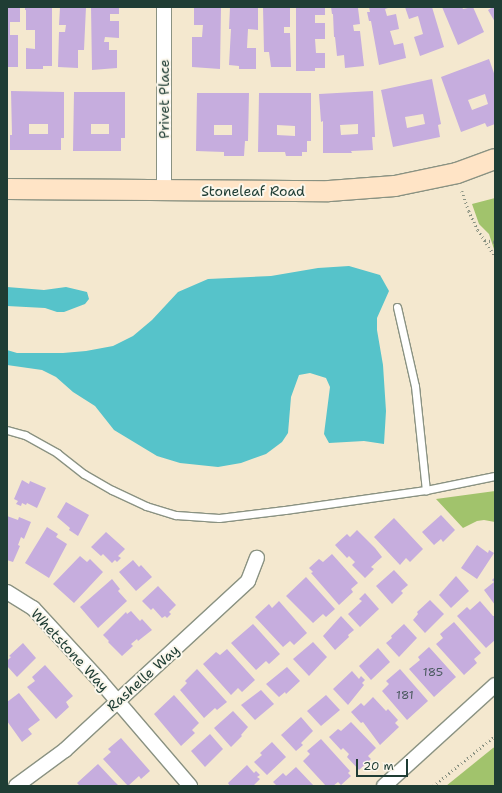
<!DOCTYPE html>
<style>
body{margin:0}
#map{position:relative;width:502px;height:793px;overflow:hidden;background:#f4e8cf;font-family:"Shantell Sans",sans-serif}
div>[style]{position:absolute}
.green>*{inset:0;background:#a1c36c}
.water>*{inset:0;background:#56c3ca}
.building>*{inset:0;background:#c6adde}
.path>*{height:2.5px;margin-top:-1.25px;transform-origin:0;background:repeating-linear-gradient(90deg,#8a9282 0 1px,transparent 0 4px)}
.roads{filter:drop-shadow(1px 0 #8a9282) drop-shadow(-1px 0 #8a9282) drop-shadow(0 1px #8a9282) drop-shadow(0 -1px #8a9282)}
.lane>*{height:7px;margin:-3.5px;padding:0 3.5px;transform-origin:3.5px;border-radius:3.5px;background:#fff}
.street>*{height:14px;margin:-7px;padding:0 7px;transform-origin:7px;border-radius:7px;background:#fff}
.secondary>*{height:20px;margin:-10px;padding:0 10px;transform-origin:10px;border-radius:10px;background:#ffe4c6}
span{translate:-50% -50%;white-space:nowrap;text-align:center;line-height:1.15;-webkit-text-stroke:4px #fbf7ec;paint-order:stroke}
.number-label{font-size:12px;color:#49595e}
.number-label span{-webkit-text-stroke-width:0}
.street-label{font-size:14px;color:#1f3d34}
.frame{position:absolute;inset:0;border:8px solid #1f3d34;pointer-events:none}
.scale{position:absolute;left:356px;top:759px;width:52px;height:18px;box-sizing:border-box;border:2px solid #1f3d34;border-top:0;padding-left:5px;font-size:12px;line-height:14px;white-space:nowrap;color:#1f3d34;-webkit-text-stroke:3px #fbf7ec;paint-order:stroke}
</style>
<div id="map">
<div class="green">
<div style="clip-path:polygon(495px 198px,495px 252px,489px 234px,479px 224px,472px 204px)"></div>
<div style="clip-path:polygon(495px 491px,495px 522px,484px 520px,477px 521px,463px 528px,436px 499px)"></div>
<div style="clip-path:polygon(495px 747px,495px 786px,446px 786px,493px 748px)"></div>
</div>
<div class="water">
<div style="clip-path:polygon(349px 266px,380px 275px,389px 291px,377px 318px,377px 330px,383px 365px,386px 411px,384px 444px,364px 441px,329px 443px,324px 434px,330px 387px,326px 378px,310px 373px,299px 375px,291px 397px,288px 433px,282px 442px,266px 454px,241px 463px,218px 467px,180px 463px,157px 456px,114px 430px,95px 406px,73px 392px,56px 377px,42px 370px,7px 365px,7px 350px,17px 353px,63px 353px,86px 351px,113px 346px,133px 336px,152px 320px,178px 292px,208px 279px,271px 276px,318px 268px)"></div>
<div style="clip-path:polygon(7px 287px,44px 290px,66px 287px,87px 292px,89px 299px,85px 304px,64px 312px,57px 312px,45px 308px,7px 306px)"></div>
</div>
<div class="building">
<div style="clip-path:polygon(7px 7px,20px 7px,20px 22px,10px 22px,10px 35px,18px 35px,18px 67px,7px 67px)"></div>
<div style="clip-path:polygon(25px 7px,52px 7px,52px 66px,43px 66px,43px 69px,26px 69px,26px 48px,35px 49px,35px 30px,26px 30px,26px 10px,25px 10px)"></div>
<div style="clip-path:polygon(60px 7px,86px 7px,84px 50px,78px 50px,78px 68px,58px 67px,59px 32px,65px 32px,66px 25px,59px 25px)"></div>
<div style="clip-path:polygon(91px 7px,119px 7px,119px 14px,110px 14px,110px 21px,119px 21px,119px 38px,105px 37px,104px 42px,109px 42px,109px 50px,117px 50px,117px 68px,92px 70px)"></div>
<div style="clip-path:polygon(194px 7px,221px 7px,220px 69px,192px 67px,192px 37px,202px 37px,203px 25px,194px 25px)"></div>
<div style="clip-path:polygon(230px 7px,258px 7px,258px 30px,248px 29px,247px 48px,256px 48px,256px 69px,239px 69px,239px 66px,229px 65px,231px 29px,229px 29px)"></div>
<div style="clip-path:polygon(263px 7px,290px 7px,290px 27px,284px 27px,284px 33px,290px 33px,291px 67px,271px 67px,269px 52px,264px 52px)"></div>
<div style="clip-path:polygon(296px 7px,325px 7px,325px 15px,315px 15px,315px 23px,325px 23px,325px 39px,315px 39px,316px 53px,325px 53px,325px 68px,315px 68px,315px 71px,296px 71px)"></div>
<div style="clip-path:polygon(331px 7px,358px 8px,360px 24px,353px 25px,354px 31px,360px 31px,364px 66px,345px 68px,344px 55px,337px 56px,335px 37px,334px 37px,333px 14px,332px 14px)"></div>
<div style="clip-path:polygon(369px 7px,391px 7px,385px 9px,387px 16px,396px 14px,399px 29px,390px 31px,393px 41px,394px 45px,403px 43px,406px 58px,379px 65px,371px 21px,369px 21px,367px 12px,370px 12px)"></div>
<div style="clip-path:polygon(405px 7px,432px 7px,444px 47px,420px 56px,414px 37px,423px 34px,418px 16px,409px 19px)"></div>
<div style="clip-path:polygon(442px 7px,462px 7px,463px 9px,473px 7px,484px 32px,458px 45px)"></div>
<div style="clip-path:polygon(493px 7px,495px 7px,495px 22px,488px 10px)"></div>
<div style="clip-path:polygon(evenodd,489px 59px,495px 76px,495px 124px,487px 127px,485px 123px,461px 132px,441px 77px,489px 59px,485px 94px,488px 104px,472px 110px,468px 100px,485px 94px)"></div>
<div style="clip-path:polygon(evenodd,432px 79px,441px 124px,438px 125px,440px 137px,393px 147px,381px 90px,432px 79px,423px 114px,425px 124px,407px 128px,405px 117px,423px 114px)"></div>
<div style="clip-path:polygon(evenodd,11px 91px,64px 92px,64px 138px,61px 138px,61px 150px,10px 150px,10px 135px,12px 135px,11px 91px,29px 124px,48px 124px,48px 134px,29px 134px,29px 124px)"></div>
<div style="clip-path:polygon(evenodd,373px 91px,375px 137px,372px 137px,373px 150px,351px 151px,352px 153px,323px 153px,323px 121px,321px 122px,319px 94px,373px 91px,358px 124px,358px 134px,341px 135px,340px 125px,358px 124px)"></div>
<div style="clip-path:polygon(evenodd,74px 92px,125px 92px,125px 138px,121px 138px,121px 151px,73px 151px,74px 92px,91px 124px,109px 124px,109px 134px,91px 134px,91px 124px)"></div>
<div style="clip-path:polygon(evenodd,197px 93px,249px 93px,248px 141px,245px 141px,244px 156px,224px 156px,224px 152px,196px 151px,197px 93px,214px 125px,232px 125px,232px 135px,214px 135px,214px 125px)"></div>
<div style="clip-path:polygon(evenodd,259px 93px,311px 93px,311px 141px,307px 141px,307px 152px,302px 152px,302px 156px,286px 156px,285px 152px,258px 152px,259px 93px,277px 125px,295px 126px,295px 136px,277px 135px,277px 125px)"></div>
<div style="clip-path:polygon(22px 480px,29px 484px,30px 481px,46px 488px,37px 508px,27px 503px,26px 505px,22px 503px,21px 506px,16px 504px,18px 501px,14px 499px)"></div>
<div style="clip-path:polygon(66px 502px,89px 515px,78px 536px,69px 530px,70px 528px,57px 517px)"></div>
<div style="clip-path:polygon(441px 515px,455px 530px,443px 542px,441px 539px,434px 545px,422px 532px)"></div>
<div style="clip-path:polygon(7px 516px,18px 520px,19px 517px,31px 522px,24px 539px,21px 537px,18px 545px,20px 546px,13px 562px,7px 560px)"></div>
<div style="clip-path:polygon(394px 518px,423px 549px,410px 562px,406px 558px,400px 565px,374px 537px)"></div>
<div style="clip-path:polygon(47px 527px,58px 534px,56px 537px,67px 544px,49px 578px,25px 563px)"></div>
<div style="clip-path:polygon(357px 530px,375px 548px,382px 557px,371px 567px,374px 569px,365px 578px,352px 565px,355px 562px,349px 556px,347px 558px,335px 545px,347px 534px,350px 537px)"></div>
<div style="clip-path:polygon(106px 532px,125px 549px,118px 556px,121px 558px,117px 562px,115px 560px,112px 563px,103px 554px,101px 556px,91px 547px)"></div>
<div style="clip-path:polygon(477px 545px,488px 553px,489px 550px,494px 553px,477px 579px,461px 568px)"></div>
<div style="clip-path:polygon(332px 554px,358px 583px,351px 589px,353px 592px,339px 605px,311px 573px,313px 572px,309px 568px,319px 559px,323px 562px)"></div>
<div style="clip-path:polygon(80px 556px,87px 562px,90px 559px,103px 572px,74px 603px,53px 584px)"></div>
<div style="clip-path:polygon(133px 560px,139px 567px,141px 565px,152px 577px,136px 591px,119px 572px)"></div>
<div style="clip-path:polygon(394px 570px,408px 585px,401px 591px,403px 593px,392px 604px,376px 586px)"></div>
<div style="clip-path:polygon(456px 576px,469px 591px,451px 608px,439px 595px)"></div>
<div style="clip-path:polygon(306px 577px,335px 609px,326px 617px,323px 614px,313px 623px,286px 596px)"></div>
<div style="clip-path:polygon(495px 577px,495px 605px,484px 590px,494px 582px,492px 580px)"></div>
<div style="clip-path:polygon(112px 579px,120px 589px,118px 591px,127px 601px,98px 628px,80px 607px)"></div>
<div style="clip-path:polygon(158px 586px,176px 605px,169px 612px,171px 614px,167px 618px,165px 616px,162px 618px,153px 608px,151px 610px,142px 601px)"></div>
<div style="clip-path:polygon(365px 593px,379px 609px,360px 627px,348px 614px,362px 601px,359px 599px)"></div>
<div style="clip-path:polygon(430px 600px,444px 614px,425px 633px,413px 620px,418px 614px,417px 612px)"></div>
<div style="clip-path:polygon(279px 601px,307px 633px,294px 645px,290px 641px,283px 647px,255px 617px,269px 604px,272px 608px)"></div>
<div style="clip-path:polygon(480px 601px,493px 616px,495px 616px,495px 640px,486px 648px,457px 616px,467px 607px,470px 610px)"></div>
<div style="clip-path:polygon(131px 611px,140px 621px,142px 619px,152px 630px,138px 641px,137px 639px,131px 644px,133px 646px,122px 656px,108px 642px,109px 641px,103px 635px,126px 612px,127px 614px)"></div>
<div style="clip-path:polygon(341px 616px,354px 630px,348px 635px,349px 637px,335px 650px,323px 636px)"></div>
<div style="clip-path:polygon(454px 622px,481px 653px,474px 659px,477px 663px,464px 675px,436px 644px,443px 638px,440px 634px)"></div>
<div style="clip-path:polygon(253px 624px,280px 654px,269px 664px,266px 661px,256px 670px,231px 643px)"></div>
<div style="clip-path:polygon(404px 624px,417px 638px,399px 657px,386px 643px,392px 638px,391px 636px)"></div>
<div style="clip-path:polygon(313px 642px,327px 657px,309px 676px,293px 659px)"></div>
<div style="clip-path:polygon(23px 643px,36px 658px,17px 677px,7px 666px,7px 661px,11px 657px,9px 656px)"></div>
<div style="clip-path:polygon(429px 647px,456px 677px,434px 697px,409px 669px,420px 660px,418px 657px)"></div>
<div style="clip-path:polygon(378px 648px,390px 662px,371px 680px,359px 666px)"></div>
<div style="clip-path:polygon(227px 649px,255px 680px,242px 692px,238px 688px,231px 695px,203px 664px,216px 652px,220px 655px)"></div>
<div style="clip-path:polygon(45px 665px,73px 696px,66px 702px,69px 707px,56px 719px,27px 687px,35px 681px,32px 677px)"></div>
<div style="clip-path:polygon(287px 667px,300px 681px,286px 694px,285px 692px,279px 697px,266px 684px)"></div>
<div style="clip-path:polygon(197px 669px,227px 702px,217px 710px,215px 708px,204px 718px,180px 690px,187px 683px,185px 681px)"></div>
<div style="clip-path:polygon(400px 669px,428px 701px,407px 720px,382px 691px,389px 684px,386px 681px)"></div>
<div style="clip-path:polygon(352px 671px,359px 679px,361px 676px,365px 680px,362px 683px,364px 685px,348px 705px,333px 689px)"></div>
<div style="clip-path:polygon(261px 690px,274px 704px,255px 720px,241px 705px)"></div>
<div style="clip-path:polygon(19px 693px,40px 720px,28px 729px,32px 734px,22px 742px,7px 721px,7px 702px)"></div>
<div style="clip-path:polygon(174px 695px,199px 723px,192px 730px,195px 733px,181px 746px,154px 714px)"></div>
<div style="clip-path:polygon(326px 695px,340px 710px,321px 726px,307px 711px)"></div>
<div style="clip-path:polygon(373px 697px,386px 711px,388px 709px,398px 720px,395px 723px,399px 727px,380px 745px,363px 722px,361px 723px,351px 712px,361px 703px,364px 706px)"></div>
<div style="clip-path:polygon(233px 711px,248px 727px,241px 735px,242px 736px,231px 747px,214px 728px)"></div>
<div style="clip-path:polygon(301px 717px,313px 731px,301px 743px,303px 745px,296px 751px,281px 735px)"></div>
<div style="clip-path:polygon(351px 722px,376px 748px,368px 756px,371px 759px,359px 770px,347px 757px,349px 754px,343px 748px,341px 750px,329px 737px,338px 729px,341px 731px)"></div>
<div style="clip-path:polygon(210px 734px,223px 749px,205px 767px,191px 751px)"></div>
<div style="clip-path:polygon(121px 738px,150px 771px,141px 779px,139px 776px,128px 786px,103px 759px,111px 752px,108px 749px)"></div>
<div style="clip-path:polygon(321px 739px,350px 771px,348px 773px,351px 776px,341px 785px,338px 782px,333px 786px,326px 786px,303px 761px,310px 754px,307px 751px)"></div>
<div style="clip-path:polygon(272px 742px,286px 757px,267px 775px,254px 762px,262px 755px,260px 753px)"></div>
<div style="clip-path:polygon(98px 764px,113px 780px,119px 786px,80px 786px,77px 783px)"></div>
<div style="clip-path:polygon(247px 765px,254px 773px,256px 771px,260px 775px,257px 777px,260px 779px,253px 786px,230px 786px,228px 783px)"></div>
<div style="clip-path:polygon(296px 767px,314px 786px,277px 786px,273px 782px,283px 773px,286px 776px)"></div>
</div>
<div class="path">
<div style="left:462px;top:191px;width:21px;rotate:71deg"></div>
<div style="left:469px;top:211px;width:21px;rotate:65deg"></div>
<div style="left:478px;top:230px;width:31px;rotate:57deg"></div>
<div style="left:485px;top:240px;width:10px;rotate:11deg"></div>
<div style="left:433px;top:786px;width:80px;rotate:-38.9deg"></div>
</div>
<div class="roads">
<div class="lane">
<div style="left:397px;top:307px;width:81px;rotate:77.2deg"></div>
<div style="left:415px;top:386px;width:105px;rotate:84deg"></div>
<div style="left:7px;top:430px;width:19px;rotate:16deg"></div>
<div style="left:25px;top:435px;width:37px;rotate:29deg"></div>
<div style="left:57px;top:453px;width:34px;rotate:38deg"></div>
<div style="left:84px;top:474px;width:32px;rotate:30deg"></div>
<div style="left:112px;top:490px;width:38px;rotate:25deg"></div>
<div style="left:146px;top:506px;width:31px;rotate:17deg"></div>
<div style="left:176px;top:515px;width:43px;rotate:4deg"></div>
<div style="left:219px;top:518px;width:66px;rotate:-6.9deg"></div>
<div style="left:285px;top:510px;width:142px;rotate:-8.1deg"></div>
<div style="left:426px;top:490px;width:70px;rotate:-11.5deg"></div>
</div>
<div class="street">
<div style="left:164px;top:190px;width:183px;rotate:-90deg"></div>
<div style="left:7px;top:592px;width:31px;rotate:32deg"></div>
<div style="left:33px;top:608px;width:100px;rotate:47.4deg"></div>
<div style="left:101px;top:682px;width:137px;rotate:49.4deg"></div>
<div style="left:16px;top:786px;width:61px;rotate:-36.3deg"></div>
<div style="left:65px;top:750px;width:249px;rotate:-42.7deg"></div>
<div style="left:248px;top:581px;width:25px;rotate:-69deg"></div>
<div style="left:384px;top:786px;width:150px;rotate:-42.3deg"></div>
</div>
<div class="secondary">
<div style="left:7px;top:189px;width:322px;rotate:0.4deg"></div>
<div style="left:329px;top:191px;width:66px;rotate:-4.3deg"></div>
<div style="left:395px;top:186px;width:63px;rotate:-11.8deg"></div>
<div style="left:457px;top:173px;width:40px;rotate:-20.2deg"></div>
</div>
</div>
<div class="number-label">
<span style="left:433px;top:673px">185</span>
<span style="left:405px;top:696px">181</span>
</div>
<div class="street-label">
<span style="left:164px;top:99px;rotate:-90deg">Privet Place</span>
<span style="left:253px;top:191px">Stoneleaf Road</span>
<span style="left:70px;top:650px;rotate:47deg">Whetstone Way</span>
<span style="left:143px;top:678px;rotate:-42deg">Rashelle Way</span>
</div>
<div class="frame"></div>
<div class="scale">20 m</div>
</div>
